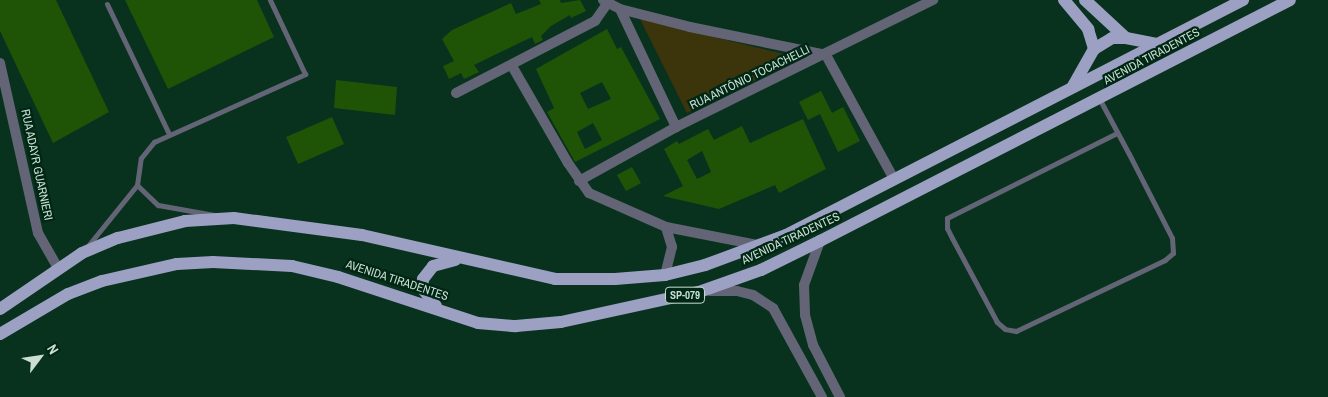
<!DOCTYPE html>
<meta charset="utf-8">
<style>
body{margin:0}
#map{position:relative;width:1328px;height:397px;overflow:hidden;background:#08321e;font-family:"Archivo Narrow",sans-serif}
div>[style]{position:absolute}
.green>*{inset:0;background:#3c350c}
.building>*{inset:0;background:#1f5406}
.service>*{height:5px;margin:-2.5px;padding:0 2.5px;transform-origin:2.5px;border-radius:2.5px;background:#636576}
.minor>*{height:10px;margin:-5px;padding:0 5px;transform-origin:5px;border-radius:5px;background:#636576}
.primary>*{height:12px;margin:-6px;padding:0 6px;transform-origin:6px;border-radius:6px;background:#9ca1c3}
span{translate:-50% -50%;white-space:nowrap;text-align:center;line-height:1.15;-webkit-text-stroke:4.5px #002715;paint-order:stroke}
.shield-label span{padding:1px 4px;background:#002715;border:1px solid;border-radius:4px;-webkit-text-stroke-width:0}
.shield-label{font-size:11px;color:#cadfd2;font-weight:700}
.street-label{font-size:12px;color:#cadfd2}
.north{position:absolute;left:15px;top:332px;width:50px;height:50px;-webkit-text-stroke:4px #002715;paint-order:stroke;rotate:59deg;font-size:14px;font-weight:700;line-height:20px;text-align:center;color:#cadfd2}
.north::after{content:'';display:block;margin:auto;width:18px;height:22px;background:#cadfd2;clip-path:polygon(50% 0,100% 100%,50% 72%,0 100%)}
</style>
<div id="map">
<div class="green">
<div style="clip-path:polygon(640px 19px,796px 57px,793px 62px,687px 113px)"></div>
</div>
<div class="building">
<div style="clip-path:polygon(0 0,56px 0,109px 112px,53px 143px,0 31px)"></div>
<div style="clip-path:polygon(125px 0,257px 0,274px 37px,168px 89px)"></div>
<div style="clip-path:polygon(539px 0,560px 0,561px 3px,580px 0,586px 11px,571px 18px,570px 15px,551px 26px,541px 36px,543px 40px,535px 44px,532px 37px,474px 65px,479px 72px,464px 79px,461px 73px,449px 79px,443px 66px,454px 61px,442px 39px,452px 30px,511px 3px,516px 14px,541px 4px)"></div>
<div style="clip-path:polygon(evenodd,607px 29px,617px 49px,621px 47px,660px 119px,575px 162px,547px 112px,554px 108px,536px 69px,607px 29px,602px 82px,611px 99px,588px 109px,580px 93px,602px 82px,607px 29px,593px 123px,602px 140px,585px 149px,577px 132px,593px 123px)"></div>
<div style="clip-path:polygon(336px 80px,397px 87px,395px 115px,334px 108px)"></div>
<div style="clip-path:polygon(821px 91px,832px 113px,843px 107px,860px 141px,838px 152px,820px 114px,808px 120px,799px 102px)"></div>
<div style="clip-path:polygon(332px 117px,344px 144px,298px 164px,286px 137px)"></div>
<div style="clip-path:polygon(evenodd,803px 119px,826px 169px,779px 193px,775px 185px,719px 209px,663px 196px,683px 186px,664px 149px,677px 141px,679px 144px,708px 129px,714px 140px,742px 126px,750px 143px,803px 119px,702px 151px,711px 172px,697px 179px,687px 160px,702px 151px)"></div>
<div style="clip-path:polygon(632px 167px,641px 183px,626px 191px,617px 175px)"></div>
</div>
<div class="service">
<div style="left:107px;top:4px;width:144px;rotate:64.5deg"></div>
<div style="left:1100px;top:100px;width:61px;rotate:61.8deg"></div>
<div style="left:1129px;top:154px;width:94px;rotate:62.9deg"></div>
<div style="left:1172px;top:238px;width:15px;rotate:86deg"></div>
<div style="left:1173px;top:253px;width:11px;rotate:139deg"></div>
<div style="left:1165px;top:260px;width:165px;rotate:154.5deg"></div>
<div style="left:1016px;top:331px;width:11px;rotate:-170deg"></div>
<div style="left:1005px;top:329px;width:11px;rotate:-139deg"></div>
<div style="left:997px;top:322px;width:95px;rotate:-118.2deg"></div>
<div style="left:952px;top:238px;width:11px;rotate:-117deg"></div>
<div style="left:947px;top:228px;width:10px;rotate:-90deg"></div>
<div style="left:947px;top:218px;width:190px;rotate:-26.6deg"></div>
<div style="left:137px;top:185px;width:29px;rotate:44deg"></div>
<div style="left:158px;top:205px;width:57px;rotate:10.1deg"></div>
<div style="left:87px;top:247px;width:80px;rotate:-51.1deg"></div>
<div style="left:137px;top:185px;width:27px;rotate:-82deg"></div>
<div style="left:141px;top:158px;width:21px;rotate:-51deg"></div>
<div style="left:154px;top:142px;width:166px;rotate:-24.2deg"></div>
<div style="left:305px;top:74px;width:82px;rotate:-115.3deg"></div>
</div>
<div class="minor">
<div style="left:603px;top:0;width:19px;rotate:28deg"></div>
<div style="left:620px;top:9px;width:72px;rotate:14.4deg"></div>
<div style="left:690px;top:27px;width:139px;rotate:11.6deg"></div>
<div style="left:620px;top:9px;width:131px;rotate:64.6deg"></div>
<div style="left:826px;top:55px;width:141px;rotate:61.3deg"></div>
<div style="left:0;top:63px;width:174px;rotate:77.4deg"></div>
<div style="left:38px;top:233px;width:40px;rotate:60.3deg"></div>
<div style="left:512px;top:66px;width:112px;rotate:60deg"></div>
<div style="left:568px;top:163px;width:37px;rotate:55deg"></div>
<div style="left:589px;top:193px;width:84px;rotate:23.8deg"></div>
<div style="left:666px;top:227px;width:94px;rotate:11.1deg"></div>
<div style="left:456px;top:93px;width:157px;rotate:-27.4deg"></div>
<div style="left:595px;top:21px;width:21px;rotate:-55deg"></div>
<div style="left:579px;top:181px;width:111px;rotate:-29.1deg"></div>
<div style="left:676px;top:127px;width:287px;rotate:-26.3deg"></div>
<div style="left:820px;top:241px;width:47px;rotate:110deg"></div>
<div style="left:804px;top:285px;width:30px;rotate:88deg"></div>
<div style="left:805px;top:315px;width:31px;rotate:75deg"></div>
<div style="left:813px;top:345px;width:59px;rotate:62.6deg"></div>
<div style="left:665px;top:275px;width:29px;rotate:-76deg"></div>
<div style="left:672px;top:247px;width:21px;rotate:-107deg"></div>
<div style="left:710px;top:291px;width:27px"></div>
<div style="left:737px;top:291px;width:16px;rotate:14deg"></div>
<div style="left:753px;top:295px;width:24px;rotate:33deg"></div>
<div style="left:773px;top:308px;width:102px;rotate:61.2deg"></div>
</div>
<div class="primary">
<div style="left:1064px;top:0;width:38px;rotate:50deg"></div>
<div style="left:1088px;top:29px;width:21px;rotate:73deg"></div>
<div style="left:1094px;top:49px;width:43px;rotate:119.6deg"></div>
<div style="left:1085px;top:0;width:56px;rotate:42.8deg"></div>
<div style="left:1126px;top:38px;width:31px;rotate:11deg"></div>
<div style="left:1094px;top:49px;width:21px;rotate:-31deg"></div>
<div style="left:1112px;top:38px;width:14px"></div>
<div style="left:436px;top:306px;width:23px;rotate:-128deg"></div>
<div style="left:422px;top:288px;width:9px;rotate:-84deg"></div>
<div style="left:423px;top:279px;width:16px;rotate:-52deg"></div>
<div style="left:433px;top:266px;width:23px;rotate:-15deg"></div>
<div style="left:0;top:309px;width:99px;rotate:-34.3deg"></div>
<div style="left:82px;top:253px;width:39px;rotate:-23deg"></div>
<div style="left:118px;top:238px;width:69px;rotate:-14.2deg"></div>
<div style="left:185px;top:221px;width:49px;rotate:-3.5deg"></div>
<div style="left:234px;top:218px;width:129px;rotate:7.6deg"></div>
<div style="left:362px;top:235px;width:198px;rotate:12.8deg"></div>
<div style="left:555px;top:279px;width:60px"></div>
<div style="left:615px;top:279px;width:50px;rotate:-4.6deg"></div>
<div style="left:665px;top:275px;width:41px;rotate:-14deg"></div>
<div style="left:705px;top:265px;width:86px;rotate:-20.3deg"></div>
<div style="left:786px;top:235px;width:514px;rotate:-27.21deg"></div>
<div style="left:0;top:334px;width:79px;rotate:-30.5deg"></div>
<div style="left:68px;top:294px;width:36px;rotate:-21deg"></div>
<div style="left:102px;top:281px;width:77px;rotate:-12.8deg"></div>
<div style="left:177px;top:264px;width:36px;rotate:-3deg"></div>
<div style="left:213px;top:262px;width:79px;rotate:2.9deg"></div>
<div style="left:292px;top:266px;width:47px;rotate:13.4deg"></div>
<div style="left:338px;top:277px;width:147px;rotate:18.2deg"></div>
<div style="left:478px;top:323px;width:38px;rotate:5deg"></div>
<div style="left:516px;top:326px;width:45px;rotate:-5.1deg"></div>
<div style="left:561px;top:322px;width:141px;rotate:-12.3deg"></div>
<div style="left:699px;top:292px;width:66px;rotate:-19.5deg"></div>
<div style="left:761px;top:270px;width:66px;rotate:-26.2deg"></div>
<div style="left:820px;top:241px;width:528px;rotate:-27.15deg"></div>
</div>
<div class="shield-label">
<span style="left:685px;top:295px">SP-079</span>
</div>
<div class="street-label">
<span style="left:1152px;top:57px;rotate:-28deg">AVENIDA TIRADENTES</span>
<span style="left:750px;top:78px;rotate:-26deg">RUA ANTÔNIO TOCACHELLI</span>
<span style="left:36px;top:165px;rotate:78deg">RUA ADAYR GUARNIERI</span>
<span style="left:791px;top:239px;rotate:-25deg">AVENIDA TIRADENTES</span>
<span style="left:397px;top:281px;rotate:18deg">AVENIDA TIRADENTES</span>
</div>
<div class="north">N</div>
</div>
